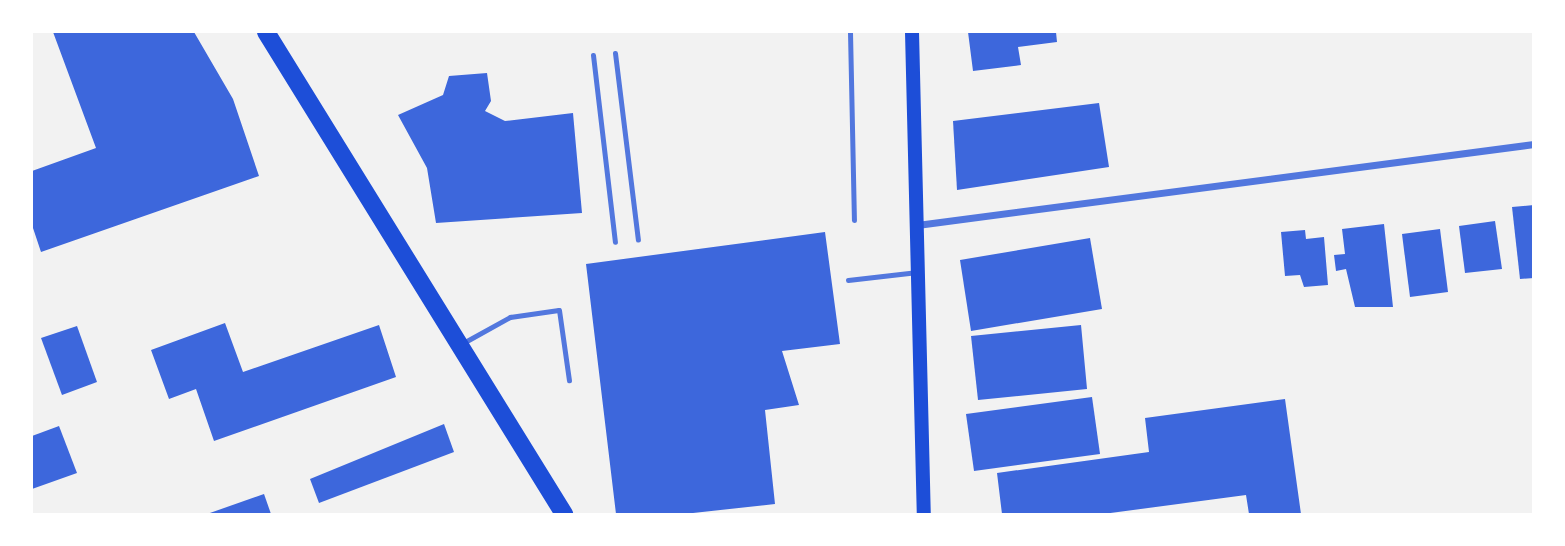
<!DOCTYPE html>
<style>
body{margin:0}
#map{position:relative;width:1565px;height:546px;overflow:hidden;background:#f2f2f2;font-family:Signika,sans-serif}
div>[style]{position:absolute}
.building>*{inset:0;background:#3d67dc}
.service>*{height:5px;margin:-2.5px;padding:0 2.5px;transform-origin:2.5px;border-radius:2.5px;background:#5277de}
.minor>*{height:7px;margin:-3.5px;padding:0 3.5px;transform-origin:3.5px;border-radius:3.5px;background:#5277de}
.secondary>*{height:14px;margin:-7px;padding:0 7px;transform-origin:7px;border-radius:7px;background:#1d4ed8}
.primary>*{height:18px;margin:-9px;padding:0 9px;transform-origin:9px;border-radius:9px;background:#1d4ed8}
span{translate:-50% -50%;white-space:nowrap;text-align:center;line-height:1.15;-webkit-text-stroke:6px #fff;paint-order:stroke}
.frame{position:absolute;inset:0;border:33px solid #fff;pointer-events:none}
</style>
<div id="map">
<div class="building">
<div style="clip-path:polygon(53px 32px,194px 32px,233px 99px,259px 176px,41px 252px,32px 225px,32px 171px,96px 148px)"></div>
<div style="clip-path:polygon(968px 32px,1056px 32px,1057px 42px,1018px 47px,1021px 65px,973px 71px)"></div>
<div style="clip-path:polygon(487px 73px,491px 101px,485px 111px,505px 121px,573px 113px,582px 213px,436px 223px,427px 168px,398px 115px,443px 95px,449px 76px)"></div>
<div style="clip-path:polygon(1099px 103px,1109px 167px,957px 190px,953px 121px)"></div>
<div style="clip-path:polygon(1534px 205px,1534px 278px,1520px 279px,1512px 207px)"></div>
<div style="clip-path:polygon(1495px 221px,1502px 269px,1465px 273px,1459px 226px)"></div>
<div style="clip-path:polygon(1384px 224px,1393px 307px,1355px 307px,1346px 269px,1336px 271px,1334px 255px,1345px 254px,1342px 229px)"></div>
<div style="clip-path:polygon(1440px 229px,1448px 292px,1410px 297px,1402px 234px)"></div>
<div style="clip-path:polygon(1305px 230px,1306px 239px,1324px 237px,1328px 285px,1304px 287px,1300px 275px,1285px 276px,1281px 232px)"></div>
<div style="clip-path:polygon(825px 232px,840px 344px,782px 351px,799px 405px,765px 410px,775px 504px,684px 514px,616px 514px,586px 264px)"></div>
<div style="clip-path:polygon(1090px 238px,1102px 309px,971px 331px,960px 260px)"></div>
<div style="clip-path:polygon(225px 323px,243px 372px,379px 325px,396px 377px,214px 441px,196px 389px,169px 399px,151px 350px)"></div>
<div style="clip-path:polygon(1081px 325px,1087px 389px,978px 400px,971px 336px)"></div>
<div style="clip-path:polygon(77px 326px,97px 382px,62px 395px,41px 338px)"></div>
<div style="clip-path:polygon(1092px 397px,1100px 454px,974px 471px,966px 414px)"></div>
<div style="clip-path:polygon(1285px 399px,1301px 514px,1249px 514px,1246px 495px,1103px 514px,1002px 514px,997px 473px,1149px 452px,1145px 418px)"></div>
<div style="clip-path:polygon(444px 424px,454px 452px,319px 503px,310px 479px)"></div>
<div style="clip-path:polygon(59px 426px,77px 473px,32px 489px,32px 436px)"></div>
<div style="clip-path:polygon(264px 494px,271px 514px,207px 514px)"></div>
</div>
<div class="service">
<div style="left:850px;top:32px;width:188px;rotate:88.8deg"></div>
<div style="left:615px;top:53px;width:188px;rotate:83deg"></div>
<div style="left:593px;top:55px;width:188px;rotate:83.3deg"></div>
<div style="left:848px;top:280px;width:70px;rotate:-6.5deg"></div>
<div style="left:463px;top:343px;width:54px;rotate:-29deg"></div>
<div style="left:510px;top:317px;width:49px;rotate:-8.1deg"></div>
<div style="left:559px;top:310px;width:71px;rotate:81.9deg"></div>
</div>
<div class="minor">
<div style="left:917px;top:225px;width:622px;rotate:-7.48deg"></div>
</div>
<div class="secondary">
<div style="left:912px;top:32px;width:482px;rotate:88.6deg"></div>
</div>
<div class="primary">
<div style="left:266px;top:32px;width:567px;rotate:58.27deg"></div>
</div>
<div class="frame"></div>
</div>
